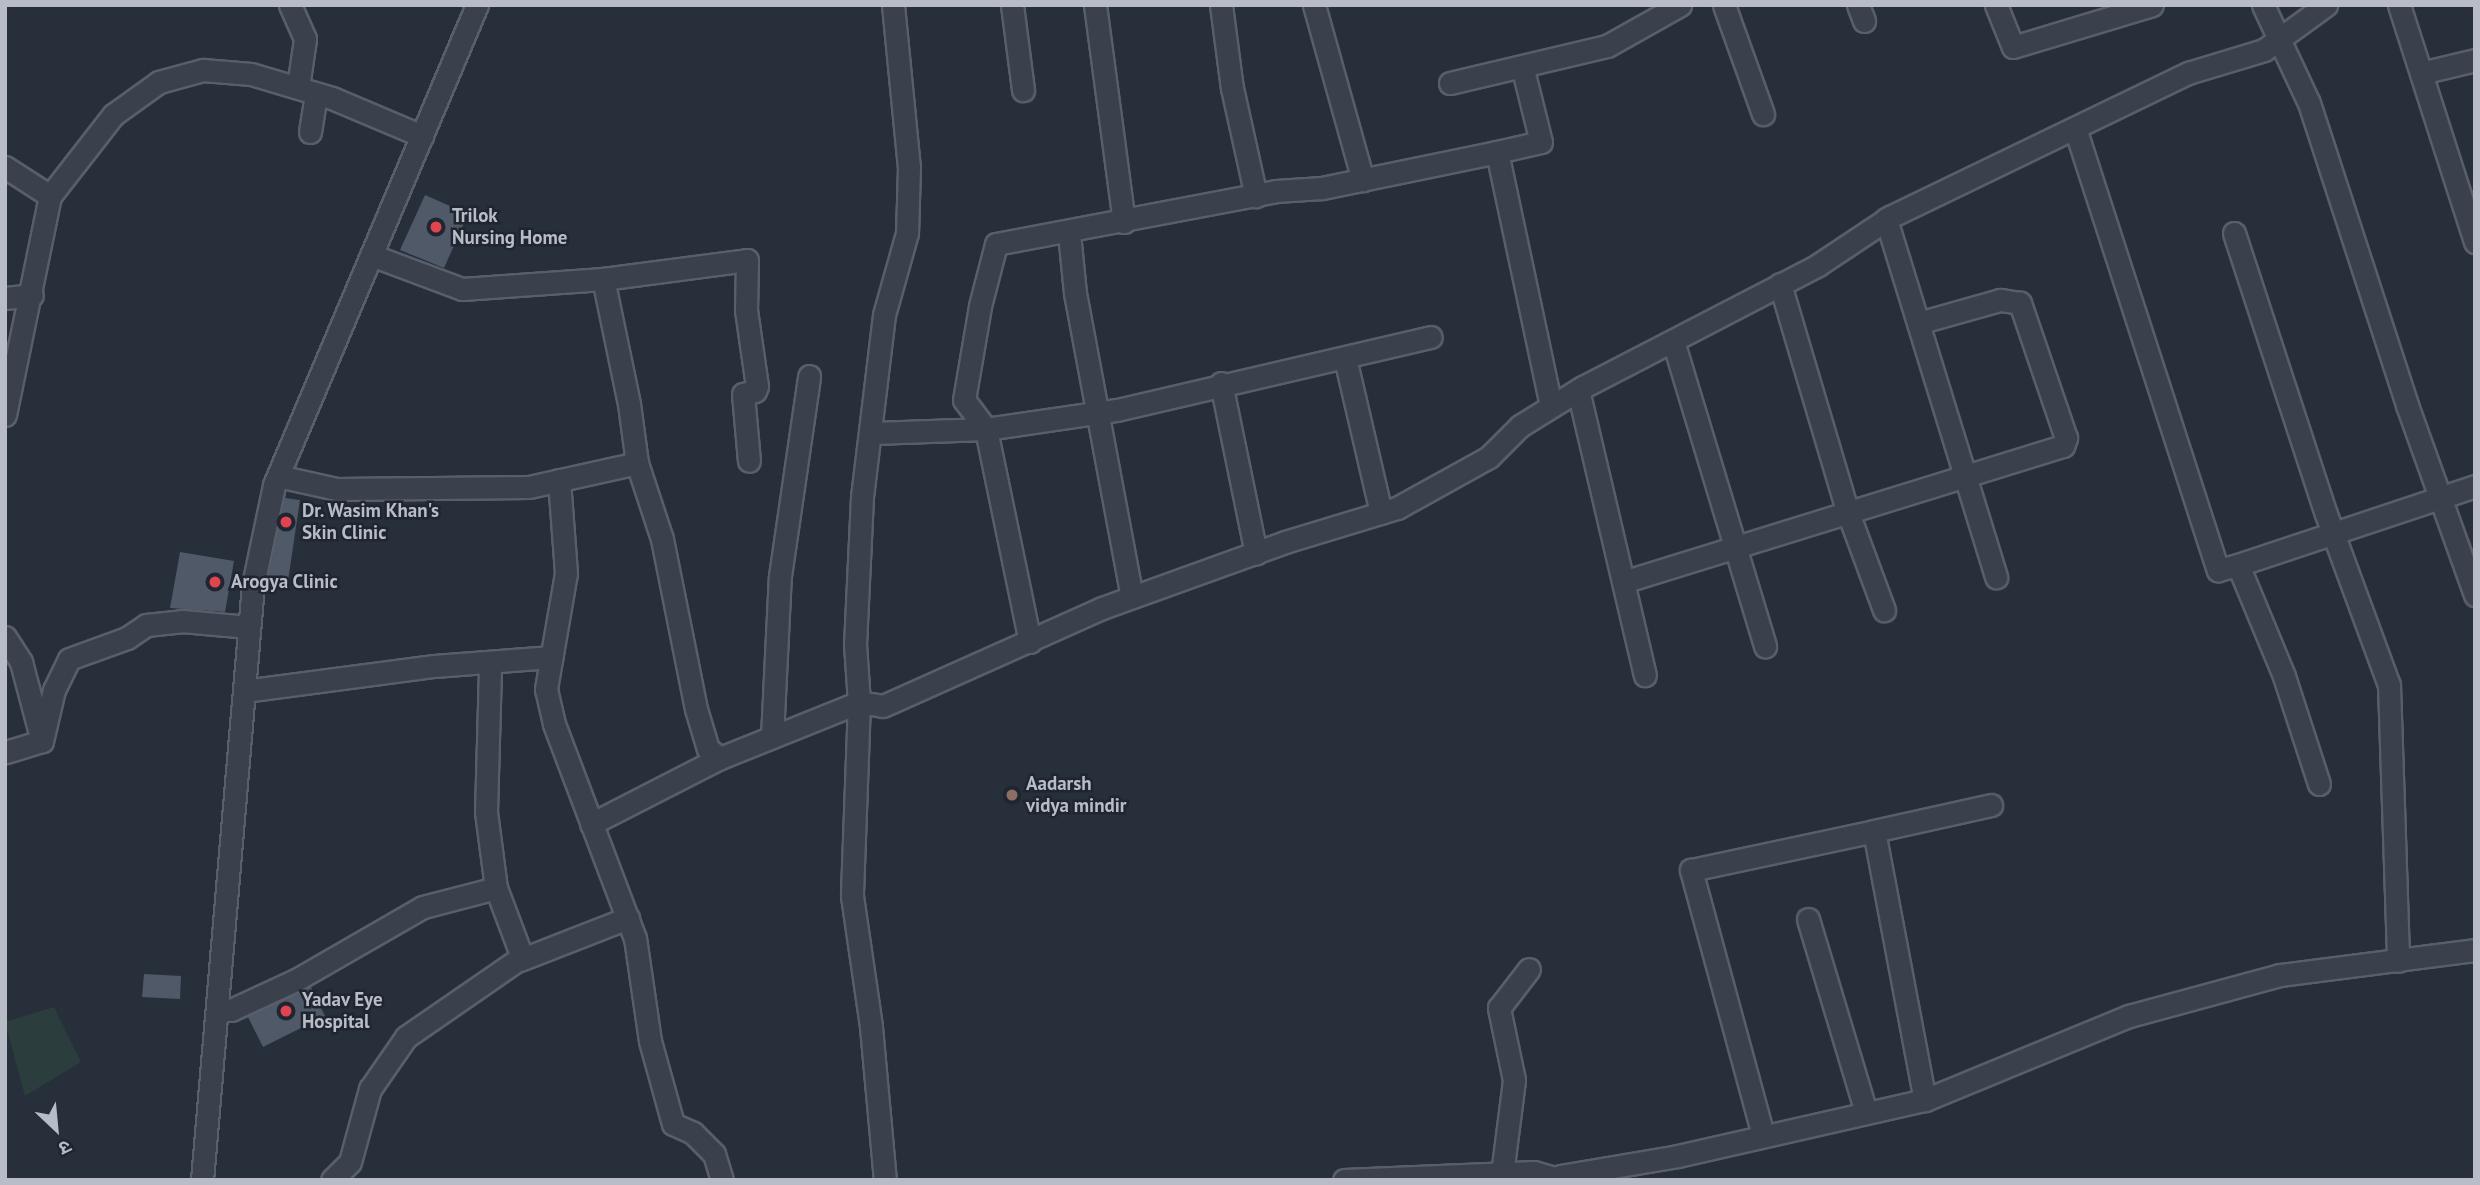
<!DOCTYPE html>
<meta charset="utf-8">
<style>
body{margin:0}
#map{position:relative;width:2480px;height:1185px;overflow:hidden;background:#272f3b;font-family:"PT Sans","Noto Sans Devanagari",sans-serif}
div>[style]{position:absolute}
.green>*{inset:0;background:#2c3d3e}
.building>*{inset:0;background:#505967}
.roads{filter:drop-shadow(2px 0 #595f6a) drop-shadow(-2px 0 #595f6a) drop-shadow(0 2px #595f6a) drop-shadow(0 -2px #595f6a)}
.minor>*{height:21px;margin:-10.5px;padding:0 10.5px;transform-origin:10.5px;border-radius:10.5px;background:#3b414c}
.dots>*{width:19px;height:19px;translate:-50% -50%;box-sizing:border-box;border:4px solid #202631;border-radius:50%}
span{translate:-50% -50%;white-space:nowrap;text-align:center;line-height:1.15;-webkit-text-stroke:5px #202631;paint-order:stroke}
.poi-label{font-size:19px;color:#b7bcc7;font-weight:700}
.left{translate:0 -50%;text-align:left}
.frame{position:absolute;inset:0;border:7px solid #b7bcc7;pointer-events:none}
.north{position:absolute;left:21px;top:1094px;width:70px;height:70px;-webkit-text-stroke:5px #202631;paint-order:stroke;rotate:154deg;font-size:19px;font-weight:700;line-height:28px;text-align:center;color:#b7bcc7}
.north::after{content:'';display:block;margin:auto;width:24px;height:32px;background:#b7bcc7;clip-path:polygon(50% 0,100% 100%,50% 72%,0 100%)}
</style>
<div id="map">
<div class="green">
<div style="clip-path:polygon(54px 1007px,81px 1062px,25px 1096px,5px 1022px)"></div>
</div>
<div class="building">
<div style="clip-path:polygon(425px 195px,468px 214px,444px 268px,400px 250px)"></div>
<div style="clip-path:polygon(285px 498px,300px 500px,288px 581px,268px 578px)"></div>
<div style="clip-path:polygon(180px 552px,234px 561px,225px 612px,170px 608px)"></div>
<div style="clip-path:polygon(144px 974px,181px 976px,180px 999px,142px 997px)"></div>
<div style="clip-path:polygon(311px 987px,325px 1016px,263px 1047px,248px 1017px)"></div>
</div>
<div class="roads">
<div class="minor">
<div style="left:290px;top:5px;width:37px;rotate:66deg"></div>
<div style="left:305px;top:39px;width:49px;rotate:98.3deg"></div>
<div style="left:893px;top:5px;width:163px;rotate:84.4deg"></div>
<div style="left:909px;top:167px;width:66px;rotate:91.7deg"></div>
<div style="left:907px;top:233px;width:85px;rotate:105.7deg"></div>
<div style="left:884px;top:315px;width:183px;rotate:96.9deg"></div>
<div style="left:862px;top:497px;width:147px;rotate:92.7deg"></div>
<div style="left:855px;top:644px;width:58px;rotate:86.1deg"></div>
<div style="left:859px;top:702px;width:24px;rotate:9deg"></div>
<div style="left:883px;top:706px;width:240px;rotate:-24.1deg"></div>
<div style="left:1102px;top:608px;width:195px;rotate:-19.8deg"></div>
<div style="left:1285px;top:542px;width:117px;rotate:-16.9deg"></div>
<div style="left:1397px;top:508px;width:105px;rotate:-29deg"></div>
<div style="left:1489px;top:457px;width:44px;rotate:-45deg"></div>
<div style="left:1520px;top:426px;width:74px;rotate:-31.8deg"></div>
<div style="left:1583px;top:387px;width:265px;rotate:-27.4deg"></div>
<div style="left:1818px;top:265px;width:87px;rotate:-33.7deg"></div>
<div style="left:1890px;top:217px;width:331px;rotate:-25.8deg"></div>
<div style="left:2188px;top:73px;width:79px;rotate:-16.8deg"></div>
<div style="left:2264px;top:50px;width:77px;rotate:-36deg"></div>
<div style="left:1012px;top:5px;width:86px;rotate:82.6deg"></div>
<div style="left:1095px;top:5px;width:219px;rotate:82.4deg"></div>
<div style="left:1221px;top:5px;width:84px;rotate:82.5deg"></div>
<div style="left:1232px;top:88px;width:111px;rotate:77.5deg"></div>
<div style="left:1314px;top:5px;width:182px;rotate:74.4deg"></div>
<div style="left:1724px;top:5px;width:116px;rotate:70.3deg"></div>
<div style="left:1858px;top:5px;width:17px;rotate:69deg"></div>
<div style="left:1996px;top:5px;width:45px;rotate:68deg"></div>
<div style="left:2013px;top:47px;width:145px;rotate:-16.8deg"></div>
<div style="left:2263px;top:5px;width:108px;rotate:64.9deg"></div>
<div style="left:2309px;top:103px;width:318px;rotate:72deg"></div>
<div style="left:2407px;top:405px;width:202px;rotate:70.3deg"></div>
<div style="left:2399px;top:5px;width:249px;rotate:72.2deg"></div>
<div style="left:2421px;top:73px;width:56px;rotate:-13.5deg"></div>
<div style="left:1450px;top:83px;width:161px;rotate:-13.3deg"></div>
<div style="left:1607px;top:46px;width:84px;rotate:-29.3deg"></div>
<div style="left:2075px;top:128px;width:465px;rotate:72.1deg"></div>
<div style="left:2218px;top:570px;width:21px;rotate:-14deg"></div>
<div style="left:310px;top:132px;width:39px;rotate:-81deg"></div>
<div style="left:1497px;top:152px;width:45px;rotate:-12.8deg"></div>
<div style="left:1541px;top:142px;width:78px;rotate:-104deg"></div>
<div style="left:5px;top:167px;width:54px;rotate:32.8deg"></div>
<div style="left:1886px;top:219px;width:375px;rotate:72.9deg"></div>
<div style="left:1069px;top:233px;width:60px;rotate:84.3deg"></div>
<div style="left:1075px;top:293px;width:309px;rotate:79.4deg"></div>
<div style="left:2234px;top:233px;width:296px;rotate:71.9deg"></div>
<div style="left:2326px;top:514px;width:182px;rotate:69.8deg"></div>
<div style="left:2389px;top:685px;width:276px;rotate:88.1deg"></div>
<div style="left:603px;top:279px;width:145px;rotate:-7.5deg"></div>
<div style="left:747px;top:260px;width:50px;rotate:91.1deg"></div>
<div style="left:746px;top:310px;width:77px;rotate:81.8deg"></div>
<div style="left:757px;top:386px;width:5px;rotate:112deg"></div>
<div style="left:755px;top:391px;width:12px;rotate:166deg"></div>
<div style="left:743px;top:394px;width:67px;rotate:84.9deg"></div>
<div style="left:1780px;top:284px;width:236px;rotate:73.5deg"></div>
<div style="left:1847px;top:510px;width:107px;rotate:69.7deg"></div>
<div style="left:5px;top:298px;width:27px;rotate:-6deg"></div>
<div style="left:1673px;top:341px;width:319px;rotate:73.2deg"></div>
<div style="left:1345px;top:358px;width:159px;rotate:76.9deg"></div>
<div style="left:1221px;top:383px;width:174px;rotate:78.4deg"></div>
<div style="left:1578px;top:390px;width:293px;rotate:76.8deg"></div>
<div style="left:5px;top:415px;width:224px;rotate:-78.4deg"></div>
<div style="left:50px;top:196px;width:103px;rotate:-52.1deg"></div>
<div style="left:113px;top:115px;width:57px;rotate:-35.7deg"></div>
<div style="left:159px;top:82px;width:46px;rotate:-15.3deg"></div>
<div style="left:203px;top:70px;width:48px;rotate:4.8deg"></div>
<div style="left:251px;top:74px;width:84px;rotate:16.5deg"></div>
<div style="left:332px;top:98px;width:98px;rotate:22.9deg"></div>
<div style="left:873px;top:433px;width:113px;rotate:-2deg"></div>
<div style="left:986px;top:429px;width:132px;rotate:-8.3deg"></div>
<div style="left:1117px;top:410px;width:322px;rotate:-13.1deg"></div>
<div style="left:637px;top:463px;width:80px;rotate:71.8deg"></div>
<div style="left:662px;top:539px;width:173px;rotate:78.7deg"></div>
<div style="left:696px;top:709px;width:42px;rotate:73.3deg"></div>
<div style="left:708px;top:749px;width:15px;rotate:37deg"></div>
<div style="left:720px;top:758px;width:150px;rotate:-21.9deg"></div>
<div style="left:859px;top:702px;width:194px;rotate:92.1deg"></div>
<div style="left:852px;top:896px;width:132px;rotate:81.7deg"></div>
<div style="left:871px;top:1027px;width:154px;rotate:84.8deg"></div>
<div style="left:278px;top:476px;width:60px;rotate:12.4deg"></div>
<div style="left:337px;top:489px;width:192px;rotate:-0.6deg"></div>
<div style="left:529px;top:487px;width:111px;rotate:-12.5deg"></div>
<div style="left:637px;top:463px;width:60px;rotate:-97.7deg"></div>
<div style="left:629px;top:404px;width:128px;rotate:-101.7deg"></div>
<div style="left:603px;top:279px;width:141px;rotate:175.9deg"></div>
<div style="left:462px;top:289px;width:97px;rotate:-159.5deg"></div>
<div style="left:559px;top:480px;width:93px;rotate:85.7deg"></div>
<div style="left:566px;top:573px;width:118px;rotate:99.8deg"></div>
<div style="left:546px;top:689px;width:36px;rotate:77deg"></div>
<div style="left:554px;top:724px;width:229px;rotate:69.3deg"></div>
<div style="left:635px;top:938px;width:104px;rotate:81.7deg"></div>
<div style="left:650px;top:1041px;width:86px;rotate:74.5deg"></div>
<div style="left:673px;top:1124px;width:22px;rotate:24deg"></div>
<div style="left:693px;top:1133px;width:30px;rotate:45deg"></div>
<div style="left:714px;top:1154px;width:27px;rotate:73deg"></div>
<div style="left:1623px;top:582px;width:461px;rotate:-17.2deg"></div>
<div style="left:2063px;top:446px;width:9px;rotate:-69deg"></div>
<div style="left:2066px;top:438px;width:143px;rotate:-108.8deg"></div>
<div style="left:2020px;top:303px;width:20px;rotate:-171deg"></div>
<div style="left:2000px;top:300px;width:85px;rotate:164.3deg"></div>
<div style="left:5px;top:637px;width:30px;rotate:57deg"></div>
<div style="left:21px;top:662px;width:82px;rotate:75.1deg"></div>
<div style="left:42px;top:741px;width:39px;rotate:163deg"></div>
<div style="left:1030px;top:642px;width:217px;rotate:-101.7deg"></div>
<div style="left:986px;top:429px;width:36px;rotate:-127deg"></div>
<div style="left:964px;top:400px;width:95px;rotate:-80.3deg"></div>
<div style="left:980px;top:306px;width:64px;rotate:-75.5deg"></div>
<div style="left:996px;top:244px;width:285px;rotate:-10.7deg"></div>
<div style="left:1276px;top:191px;width:46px;rotate:-3.7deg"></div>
<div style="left:1322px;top:188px;width:179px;rotate:-11.6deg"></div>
<div style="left:1497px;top:152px;width:260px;rotate:78deg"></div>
<div style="left:244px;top:691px;width:192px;rotate:-7.5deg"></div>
<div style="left:434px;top:666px;width:118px;rotate:-4.4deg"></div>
<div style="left:772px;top:737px;width:161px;rotate:-87.2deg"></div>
<div style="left:780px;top:576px;width:202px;rotate:-81.7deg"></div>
<div style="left:42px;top:741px;width:52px;rotate:-76.8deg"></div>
<div style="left:54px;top:690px;width:34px;rotate:-64deg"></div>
<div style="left:69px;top:659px;width:62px;rotate:-19.9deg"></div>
<div style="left:127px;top:638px;width:23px;rotate:-34deg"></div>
<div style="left:146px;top:625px;width:36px;rotate:-6deg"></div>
<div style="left:182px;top:621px;width:67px;rotate:5.1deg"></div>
<div style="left:2319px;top:784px;width:114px;rotate:-108deg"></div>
<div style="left:2284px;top:676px;width:120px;rotate:-112.5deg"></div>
<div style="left:2238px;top:565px;width:250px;rotate:-18.4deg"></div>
<div style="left:591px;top:824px;width:145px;rotate:-27.1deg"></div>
<div style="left:1874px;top:831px;width:120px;rotate:-12.5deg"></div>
<div style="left:1808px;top:919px;width:202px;rotate:73.3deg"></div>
<div style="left:520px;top:960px;width:116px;rotate:-21.3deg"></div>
<div style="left:218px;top:1010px;width:13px"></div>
<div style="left:231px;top:1010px;width:72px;rotate:-24.8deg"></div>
<div style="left:296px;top:980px;width:146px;rotate:-29.9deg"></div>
<div style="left:423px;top:907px;width:75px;rotate:-14.6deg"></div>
<div style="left:496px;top:888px;width:77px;rotate:-97.5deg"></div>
<div style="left:486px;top:812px;width:147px;rotate:-88.4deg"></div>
<div style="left:1763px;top:1135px;width:275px;rotate:-105.2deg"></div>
<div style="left:1691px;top:870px;width:187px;rotate:-12deg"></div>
<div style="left:1874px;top:831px;width:274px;rotate:79.3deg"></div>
<div style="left:1502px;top:1174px;width:95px;rotate:-82.7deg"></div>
<div style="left:1514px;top:1080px;width:74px;rotate:-101.8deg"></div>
<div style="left:1499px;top:1008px;width:49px;rotate:-52.4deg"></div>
<div style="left:1560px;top:1176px;width:120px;rotate:-9.6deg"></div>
<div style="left:1678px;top:1156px;width:253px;rotate:-12.8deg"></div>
<div style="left:1925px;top:1100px;width:221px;rotate:-22.4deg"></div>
<div style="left:2129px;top:1016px;width:156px;rotate:-15.2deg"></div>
<div style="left:2280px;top:975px;width:197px;rotate:-7.3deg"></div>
<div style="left:202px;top:1180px;width:597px;rotate:-85.1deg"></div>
<div style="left:253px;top:585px;width:102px;rotate:-78.1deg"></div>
<div style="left:274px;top:485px;width:521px;rotate:-67.08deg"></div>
<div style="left:332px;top:1180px;width:25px;rotate:-45deg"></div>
<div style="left:350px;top:1162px;width:76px;rotate:-74.7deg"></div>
<div style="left:370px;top:1089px;width:63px;rotate:-55.3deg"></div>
<div style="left:406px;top:1037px;width:141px;rotate:-34.6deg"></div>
<div style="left:522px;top:957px;width:74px;rotate:-110.6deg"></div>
<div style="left:1344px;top:1180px;width:190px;rotate:-2.4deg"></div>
<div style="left:1534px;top:1172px;width:29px;rotate:16deg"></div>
</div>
</div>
<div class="dots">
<div style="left:436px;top:227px;background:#e0444e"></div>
<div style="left:286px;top:522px;background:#e0444e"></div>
<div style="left:215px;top:582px;background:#e0444e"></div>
<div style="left:1012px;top:795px;background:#8d6e63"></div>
<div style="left:286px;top:1011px;background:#e0444e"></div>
</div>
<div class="poi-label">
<span class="left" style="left:452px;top:227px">Trilok<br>Nursing Home</span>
<span class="left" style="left:302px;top:522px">Dr. Wasim Khan's<br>Skin Clinic</span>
<span class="left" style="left:231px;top:582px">Arogya Clinic</span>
<span class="left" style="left:1026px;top:795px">Aadarsh<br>vidya mindir</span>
<span class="left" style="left:302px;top:1011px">Yadav Eye<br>Hospital</span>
</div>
<div class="frame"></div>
<div class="north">उ</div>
</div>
